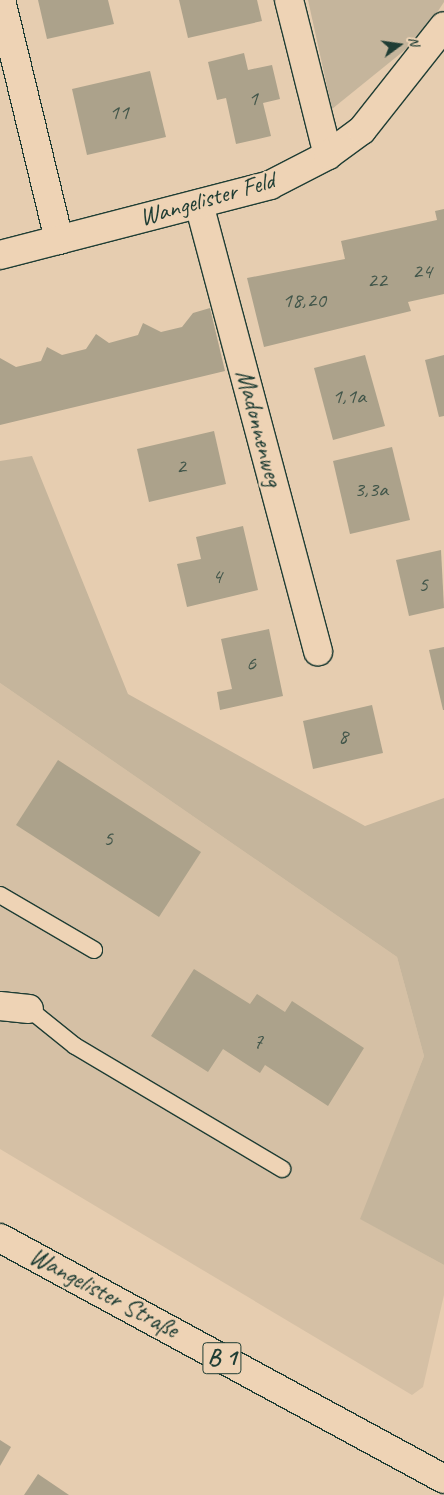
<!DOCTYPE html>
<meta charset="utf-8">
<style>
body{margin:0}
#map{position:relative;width:444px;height:1495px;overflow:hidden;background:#e6cdb0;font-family:Caveat,sans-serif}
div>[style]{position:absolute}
.built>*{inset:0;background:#d5c0a5}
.green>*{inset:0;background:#c5b59c}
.building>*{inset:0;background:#aca28b}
.roads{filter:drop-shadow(1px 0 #1f3d34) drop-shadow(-1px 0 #1f3d34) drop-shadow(0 1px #1f3d34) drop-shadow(0 -1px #1f3d34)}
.lane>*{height:16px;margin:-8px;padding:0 8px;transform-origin:8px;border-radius:8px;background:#eed3b5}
.street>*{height:28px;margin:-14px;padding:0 14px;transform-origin:14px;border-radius:14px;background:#eed3b5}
.primary>*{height:28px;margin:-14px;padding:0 14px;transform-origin:14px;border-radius:14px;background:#eed3b5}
span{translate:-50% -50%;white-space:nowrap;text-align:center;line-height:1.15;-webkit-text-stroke:4.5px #eed3b5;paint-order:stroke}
.number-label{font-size:22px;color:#42564a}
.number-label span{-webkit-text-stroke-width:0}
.shield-label span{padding:1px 4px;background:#eed3b5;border:1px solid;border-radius:4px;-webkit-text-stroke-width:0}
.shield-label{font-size:24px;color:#1f3d34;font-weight:700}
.street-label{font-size:25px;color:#1f3d34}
.north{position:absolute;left:374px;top:20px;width:50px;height:50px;-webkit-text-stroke:4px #eed3b5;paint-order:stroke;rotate:76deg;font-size:14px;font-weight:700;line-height:20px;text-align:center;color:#1f3d34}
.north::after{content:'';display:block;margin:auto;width:18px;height:22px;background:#1f3d34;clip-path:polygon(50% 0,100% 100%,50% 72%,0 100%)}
</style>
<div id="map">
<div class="built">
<div style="clip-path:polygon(0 683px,397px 957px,424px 1056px,361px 1219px,444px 1265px,444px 1295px,423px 1387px,412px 1395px,0 1149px)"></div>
</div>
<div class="green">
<div style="clip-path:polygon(308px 0,444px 0,444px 2px,421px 37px,332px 109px)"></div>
<div style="clip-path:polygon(32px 456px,128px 694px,365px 826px,444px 798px,444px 1265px,360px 1219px,424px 1056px,397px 957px,0 683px,0 461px)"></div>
</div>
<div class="building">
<div style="clip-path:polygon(38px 0,108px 0,114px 24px,47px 39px)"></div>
<div style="clip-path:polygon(179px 0,257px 0,262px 21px,188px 38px)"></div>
<div style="clip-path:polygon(244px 53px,248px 70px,272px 65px,280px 99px,263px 103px,271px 136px,236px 144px,226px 98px,217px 100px,208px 62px)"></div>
<div style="clip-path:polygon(150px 71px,166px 137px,87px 155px,72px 89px)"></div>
<div style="clip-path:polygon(444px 209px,444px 294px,408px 302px,411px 311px,264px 347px,247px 278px,345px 259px,341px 241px,437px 220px,435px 211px)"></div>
<div style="clip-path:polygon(210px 308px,225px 371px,0 425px,0 358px,16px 367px,41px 361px,47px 347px,62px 355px,86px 349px,96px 334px,109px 343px,138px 335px,143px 323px,161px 332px,182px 327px,193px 313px)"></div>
<div style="clip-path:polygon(365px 355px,385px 426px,333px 440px,314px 368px)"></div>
<div style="clip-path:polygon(444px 355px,444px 416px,439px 417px,425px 360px)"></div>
<div style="clip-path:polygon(214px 431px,226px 484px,149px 502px,137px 449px)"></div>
<div style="clip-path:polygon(392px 447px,410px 520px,350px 534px,333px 461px)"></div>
<div style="clip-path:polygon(243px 526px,258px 590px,187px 607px,177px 564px,201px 559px,196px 537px)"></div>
<div style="clip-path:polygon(441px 550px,444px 608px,409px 616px,396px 560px)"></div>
<div style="clip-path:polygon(269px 629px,283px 696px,220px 710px,217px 692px,232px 689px,221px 639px)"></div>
<div style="clip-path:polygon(444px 647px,444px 710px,443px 710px,429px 650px)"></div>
<div style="clip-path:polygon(372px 705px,383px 753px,313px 769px,303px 721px)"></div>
<div style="clip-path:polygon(58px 760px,201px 852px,159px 917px,16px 825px)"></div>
<div style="clip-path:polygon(194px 969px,250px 1004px,257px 994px,285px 1012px,292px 1001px,364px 1048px,328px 1106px,265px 1065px,260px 1073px,223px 1049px,208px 1072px,151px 1036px)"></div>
<div style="clip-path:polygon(0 1440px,11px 1447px,0 1466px)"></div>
<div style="clip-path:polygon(38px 1474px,69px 1495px,24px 1495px)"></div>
</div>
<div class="roads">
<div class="lane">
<div style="left:0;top:895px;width:109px;rotate:30.3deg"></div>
<div style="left:29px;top:1009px;width:59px;rotate:38.8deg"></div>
<div style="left:75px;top:1046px;width:241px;rotate:30.7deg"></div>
</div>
<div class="street">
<div style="left:1px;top:0;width:247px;rotate:76.4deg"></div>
<div style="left:289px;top:0;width:160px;rotate:75.9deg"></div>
<div style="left:199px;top:204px;width:463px;rotate:75.1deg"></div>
<div style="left:0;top:255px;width:279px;rotate:-14.5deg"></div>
<div style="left:270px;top:185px;width:65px;rotate:-27.3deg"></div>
<div style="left:328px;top:155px;width:42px;rotate:-36.3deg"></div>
<div style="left:362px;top:130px;width:132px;rotate:-51.7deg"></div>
<div style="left:0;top:1006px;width:29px;rotate:6deg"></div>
</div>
<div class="primary">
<div style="left:0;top:1238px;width:505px;rotate:28.49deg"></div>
</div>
</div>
<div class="number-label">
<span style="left:253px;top:99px">1</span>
<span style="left:119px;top:113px">11</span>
<span style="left:422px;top:272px">24</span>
<span style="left:377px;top:281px">22</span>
<span style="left:304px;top:301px">18,20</span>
<span style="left:349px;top:397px">1,1a</span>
<span style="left:181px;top:467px">2</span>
<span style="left:371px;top:490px">3,3a</span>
<span style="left:217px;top:577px">4</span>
<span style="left:423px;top:585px">5</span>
<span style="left:251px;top:664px">6</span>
<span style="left:343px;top:737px">8</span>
<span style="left:108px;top:839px">5</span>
<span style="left:258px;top:1042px">7</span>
</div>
<div class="shield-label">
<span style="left:222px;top:1358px">B 1</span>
</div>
<div class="street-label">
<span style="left:207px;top:199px;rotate:-16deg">Wangelister Feld</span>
<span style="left:259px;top:428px;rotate:75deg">Madonnenweg</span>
<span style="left:104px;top:1293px;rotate:28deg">Wangelister Straße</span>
</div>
<div class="north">N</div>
</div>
